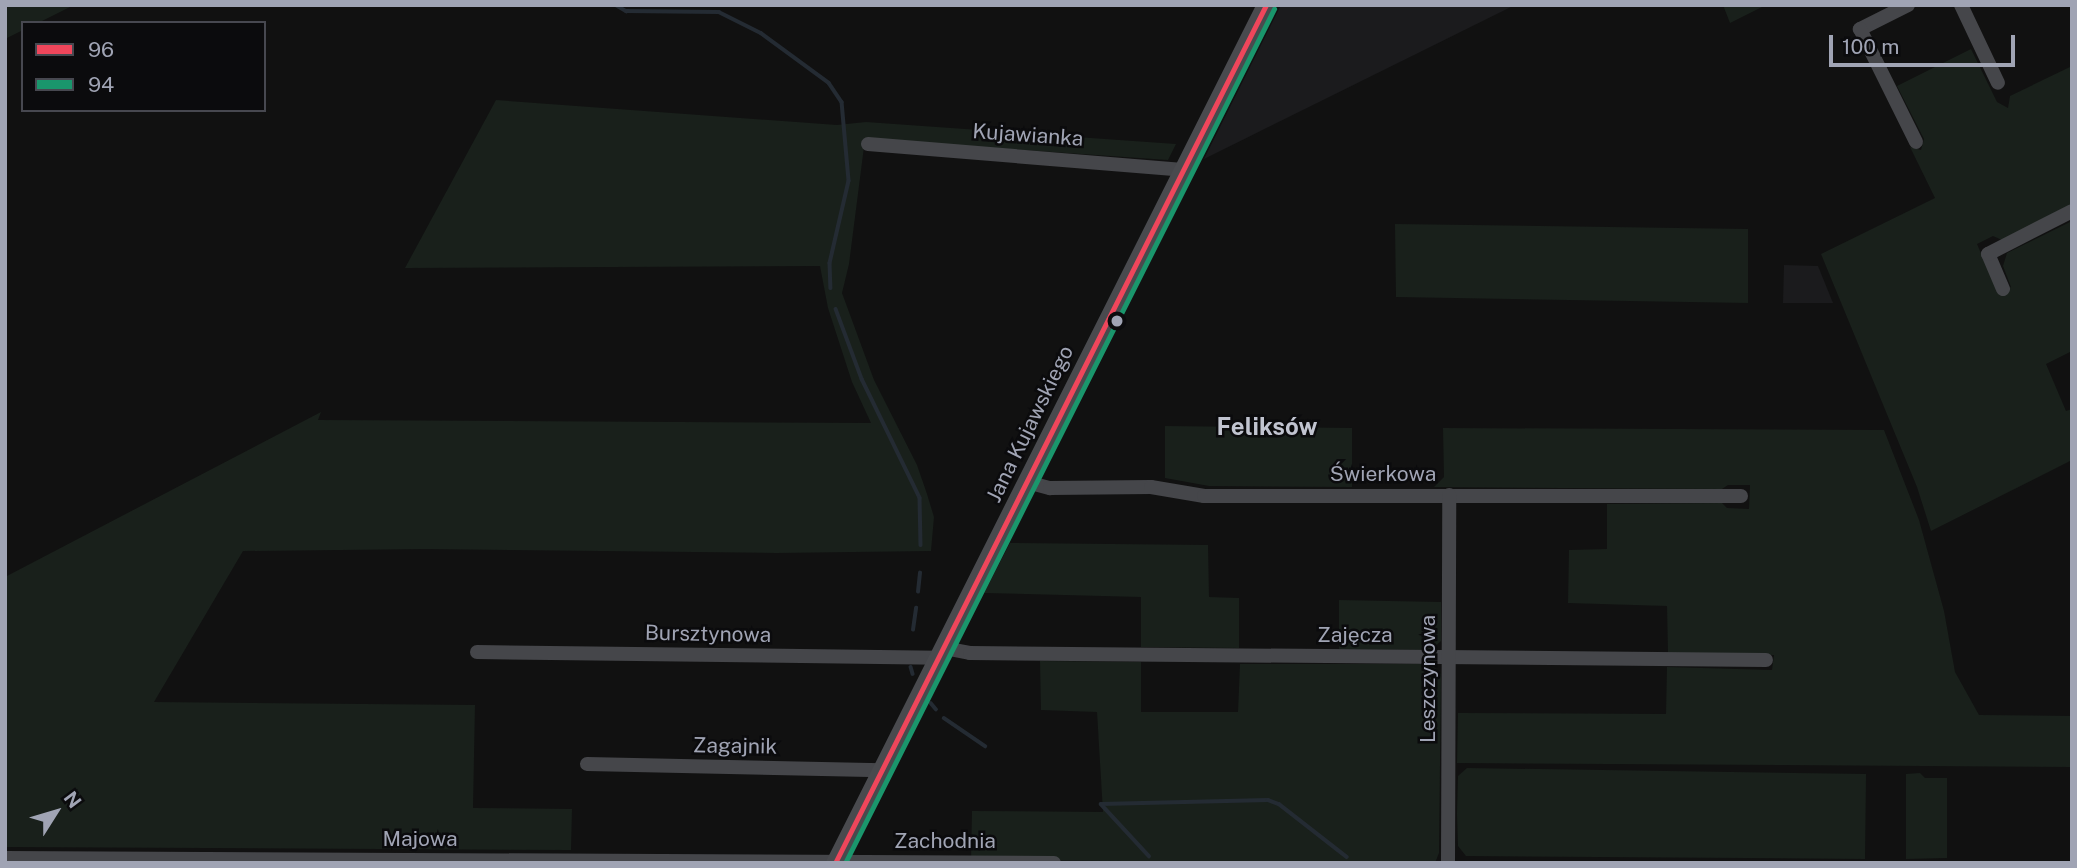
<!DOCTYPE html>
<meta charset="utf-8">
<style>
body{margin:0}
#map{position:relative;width:2077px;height:868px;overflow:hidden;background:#111;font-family:"Public Sans",sans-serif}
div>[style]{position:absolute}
.built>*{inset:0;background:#1b1b1d}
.green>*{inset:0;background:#19201b}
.stream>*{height:3.5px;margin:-1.75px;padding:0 1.75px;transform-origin:1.75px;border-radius:1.75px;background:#242b33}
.street>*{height:14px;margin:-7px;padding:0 7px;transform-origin:7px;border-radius:7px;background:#45464a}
.secondary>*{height:19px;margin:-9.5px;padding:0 9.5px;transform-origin:9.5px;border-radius:9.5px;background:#494a4e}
.bus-1>*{height:5px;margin:-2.5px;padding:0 2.5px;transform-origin:2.5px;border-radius:2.5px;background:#ef465b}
.bus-2>*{height:5px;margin:-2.5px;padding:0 2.5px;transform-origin:2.5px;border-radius:2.5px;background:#1a966c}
.dots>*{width:19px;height:19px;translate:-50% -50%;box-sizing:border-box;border:4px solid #0b0b0d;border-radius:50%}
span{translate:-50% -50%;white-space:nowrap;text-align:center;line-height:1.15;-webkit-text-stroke:5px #0b0b0d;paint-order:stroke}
.street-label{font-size:21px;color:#a0a4b4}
.quarter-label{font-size:24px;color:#c1c4d0;font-weight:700}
.frame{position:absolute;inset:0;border:7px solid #a0a4b4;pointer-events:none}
.legend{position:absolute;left:21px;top:21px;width:245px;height:91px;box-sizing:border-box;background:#0b0b0d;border:2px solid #474850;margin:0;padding:9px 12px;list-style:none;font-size:21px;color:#a0a4b4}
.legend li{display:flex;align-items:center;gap:14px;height:35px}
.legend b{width:35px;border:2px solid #474850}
.north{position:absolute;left:21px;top:777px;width:70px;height:70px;-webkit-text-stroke:5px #0b0b0d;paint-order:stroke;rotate:53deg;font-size:19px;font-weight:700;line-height:28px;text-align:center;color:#a0a4b4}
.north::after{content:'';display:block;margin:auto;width:24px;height:32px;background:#a0a4b4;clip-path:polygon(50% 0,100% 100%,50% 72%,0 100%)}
.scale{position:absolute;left:1829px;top:35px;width:186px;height:32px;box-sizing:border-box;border:4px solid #a0a4b4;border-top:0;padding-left:9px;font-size:21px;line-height:24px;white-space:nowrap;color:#a0a4b4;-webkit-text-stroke:5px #0b0b0d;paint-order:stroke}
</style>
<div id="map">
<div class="built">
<div style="clip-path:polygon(1281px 5px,1515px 5px,1204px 159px)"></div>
<div style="clip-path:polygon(1784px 265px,1818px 266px,1833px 303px,1783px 303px)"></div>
</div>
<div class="green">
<div style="clip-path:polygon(5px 5px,74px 5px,38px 23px,23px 23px,23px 30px,5px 39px)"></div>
<div style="clip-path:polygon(1723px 5px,1766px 5px,1730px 23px)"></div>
<div style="clip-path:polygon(1971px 49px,1997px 102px,2008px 108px,2010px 96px,2072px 66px,2072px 205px,2002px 240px,1993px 236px,1977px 244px,1998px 293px,2011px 287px,2003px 266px,2007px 253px,2072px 221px,2072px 351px,2046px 364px,2066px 411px,2072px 409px,2072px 460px,1931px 531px,1917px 487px,1821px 254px,1935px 198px,1910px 147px,1921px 150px,1924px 139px,1897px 86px)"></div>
<div style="clip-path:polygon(496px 100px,837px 125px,866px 122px,1176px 144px,1168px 160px,865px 139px,849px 264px,842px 293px,874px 380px,917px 465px,927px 494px,934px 517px,931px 551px,776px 553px,426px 549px,243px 551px,154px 702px,475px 705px,473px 808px,572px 809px,571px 850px,5px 847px,5px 577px,321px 412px,318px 420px,871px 423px,852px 382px,828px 308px,820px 266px,405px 268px)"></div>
<div style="clip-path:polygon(1395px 224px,1748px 229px,1748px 303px,1396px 297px)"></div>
<div style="clip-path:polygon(1165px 426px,1352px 428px,1352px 487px,1209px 486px,1165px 478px)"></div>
<div style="clip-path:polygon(1443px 428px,1884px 430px,1919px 520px,1944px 611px,1955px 672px,1979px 715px,2072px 716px,2072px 767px,1457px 763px,1458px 713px,1666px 714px,1667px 667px,1772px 670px,1774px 655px,1668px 653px,1667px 606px,1568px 603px,1569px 550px,1607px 549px,1607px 504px,1722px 503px,1727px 508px,1749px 509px,1750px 485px,1728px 485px,1722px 489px,1434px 487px,1444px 477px)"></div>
<div style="clip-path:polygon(1010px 543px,1208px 545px,1209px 597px,1239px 598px,1239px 648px,1141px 647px,1141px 597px,984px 593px)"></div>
<div style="clip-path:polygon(1339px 600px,1441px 602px,1441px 641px,1431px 650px,1339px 649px)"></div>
<div style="clip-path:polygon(1040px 661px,1141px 662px,1141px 712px,1238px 712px,1240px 664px,1431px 664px,1441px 674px,1439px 853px,1435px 863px,971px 860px,972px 811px,1103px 812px,1097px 712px,1041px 710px)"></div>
<div style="clip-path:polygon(1467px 768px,1866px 774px,1865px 859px,1466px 856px,1458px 846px,1457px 814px,1458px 776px)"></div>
<div style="clip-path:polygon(1920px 773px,1925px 778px,1947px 778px,1947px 858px,1906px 859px,1906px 774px)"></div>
</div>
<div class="stream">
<div style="left:616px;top:5px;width:12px;rotate:31deg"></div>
<div style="left:626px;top:11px;width:93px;rotate:0.6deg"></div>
<div style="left:719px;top:12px;width:47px;rotate:26.6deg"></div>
<div style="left:761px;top:33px;width:84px;rotate:36.3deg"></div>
<div style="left:829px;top:83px;width:23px;rotate:56deg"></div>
<div style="left:842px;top:102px;width:79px;rotate:84.9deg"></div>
<div style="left:849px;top:181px;width:84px;rotate:103deg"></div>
<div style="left:830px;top:263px;width:25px;rotate:88deg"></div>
<div style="left:836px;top:309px;width:75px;rotate:69.6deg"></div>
<div style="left:862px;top:379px;width:132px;rotate:64deg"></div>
<div style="left:920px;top:498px;width:47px;rotate:88.8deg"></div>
<div style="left:918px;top:592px;width:19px;rotate:-84deg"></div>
<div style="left:913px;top:630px;width:22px;rotate:-82deg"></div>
<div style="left:911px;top:667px;width:7px;rotate:74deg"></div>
<div style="left:931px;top:703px;width:8px;rotate:50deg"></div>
<div style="left:944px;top:718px;width:50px;rotate:34.3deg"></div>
<div style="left:1101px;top:804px;width:167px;rotate:-1.4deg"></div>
<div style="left:1268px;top:800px;width:12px;rotate:20deg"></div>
<div style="left:1279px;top:804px;width:86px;rotate:37.9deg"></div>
<div style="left:1101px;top:804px;width:71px;rotate:47.3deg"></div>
</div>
<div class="street">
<div style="left:1908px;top:5px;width:54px;rotate:153.4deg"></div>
<div style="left:1860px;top:29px;width:126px;rotate:63.6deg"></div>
<div style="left:1961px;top:5px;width:86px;rotate:64.6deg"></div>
<div style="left:868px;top:144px;width:316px;rotate:4.7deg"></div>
<div style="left:2003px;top:289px;width:38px;rotate:-113deg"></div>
<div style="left:1988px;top:254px;width:94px;rotate:-27.1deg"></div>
<div style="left:1027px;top:482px;width:24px;rotate:15deg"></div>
<div style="left:1050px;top:488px;width:101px;rotate:-0.6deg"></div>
<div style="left:1151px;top:487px;width:54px;rotate:9.6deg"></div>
<div style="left:1204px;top:496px;width:537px"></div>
<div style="left:944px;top:648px;width:26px;rotate:11deg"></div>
<div style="left:970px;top:653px;width:796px;rotate:0.5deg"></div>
<div style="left:477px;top:652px;width:461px;rotate:0.7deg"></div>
<div style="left:587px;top:764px;width:295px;rotate:1.2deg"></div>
<div style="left:5px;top:858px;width:1049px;rotate:0.27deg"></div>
<div style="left:1448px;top:863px;width:368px;rotate:-89.8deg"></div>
</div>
<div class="secondary">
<div style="left:835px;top:863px;width:960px;rotate:-63.33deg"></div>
</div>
<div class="bus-1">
<div style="left:835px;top:863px;width:960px;rotate:-63.33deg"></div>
</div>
<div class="bus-2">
<div style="left:845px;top:863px;width:956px;rotate:-63.33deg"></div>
</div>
<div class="dots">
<div style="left:1117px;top:321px;background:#a0a4b4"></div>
</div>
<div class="street-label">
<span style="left:1028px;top:135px;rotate:4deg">Kujawianka</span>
<span style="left:1030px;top:424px;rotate:-64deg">Jana Kujawskiego</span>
<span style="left:1383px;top:474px">Świerkowa</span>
<span style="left:708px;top:634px;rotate:1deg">Bursztynowa</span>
<span style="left:1355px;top:635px">Zajęcza</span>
<span style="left:1428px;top:679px;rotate:-90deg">Leszczynowa</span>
<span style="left:735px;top:746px;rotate:1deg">Zagajnik</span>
<span style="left:420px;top:839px">Majowa</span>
<span style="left:945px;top:841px">Zachodnia</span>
</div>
<div class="quarter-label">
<span style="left:1267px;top:427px">Feliksów</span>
</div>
<div class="frame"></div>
<ul class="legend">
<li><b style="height:9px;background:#ef465b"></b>96</li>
<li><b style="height:9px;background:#1a966c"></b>94</li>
</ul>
<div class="north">N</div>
<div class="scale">100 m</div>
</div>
